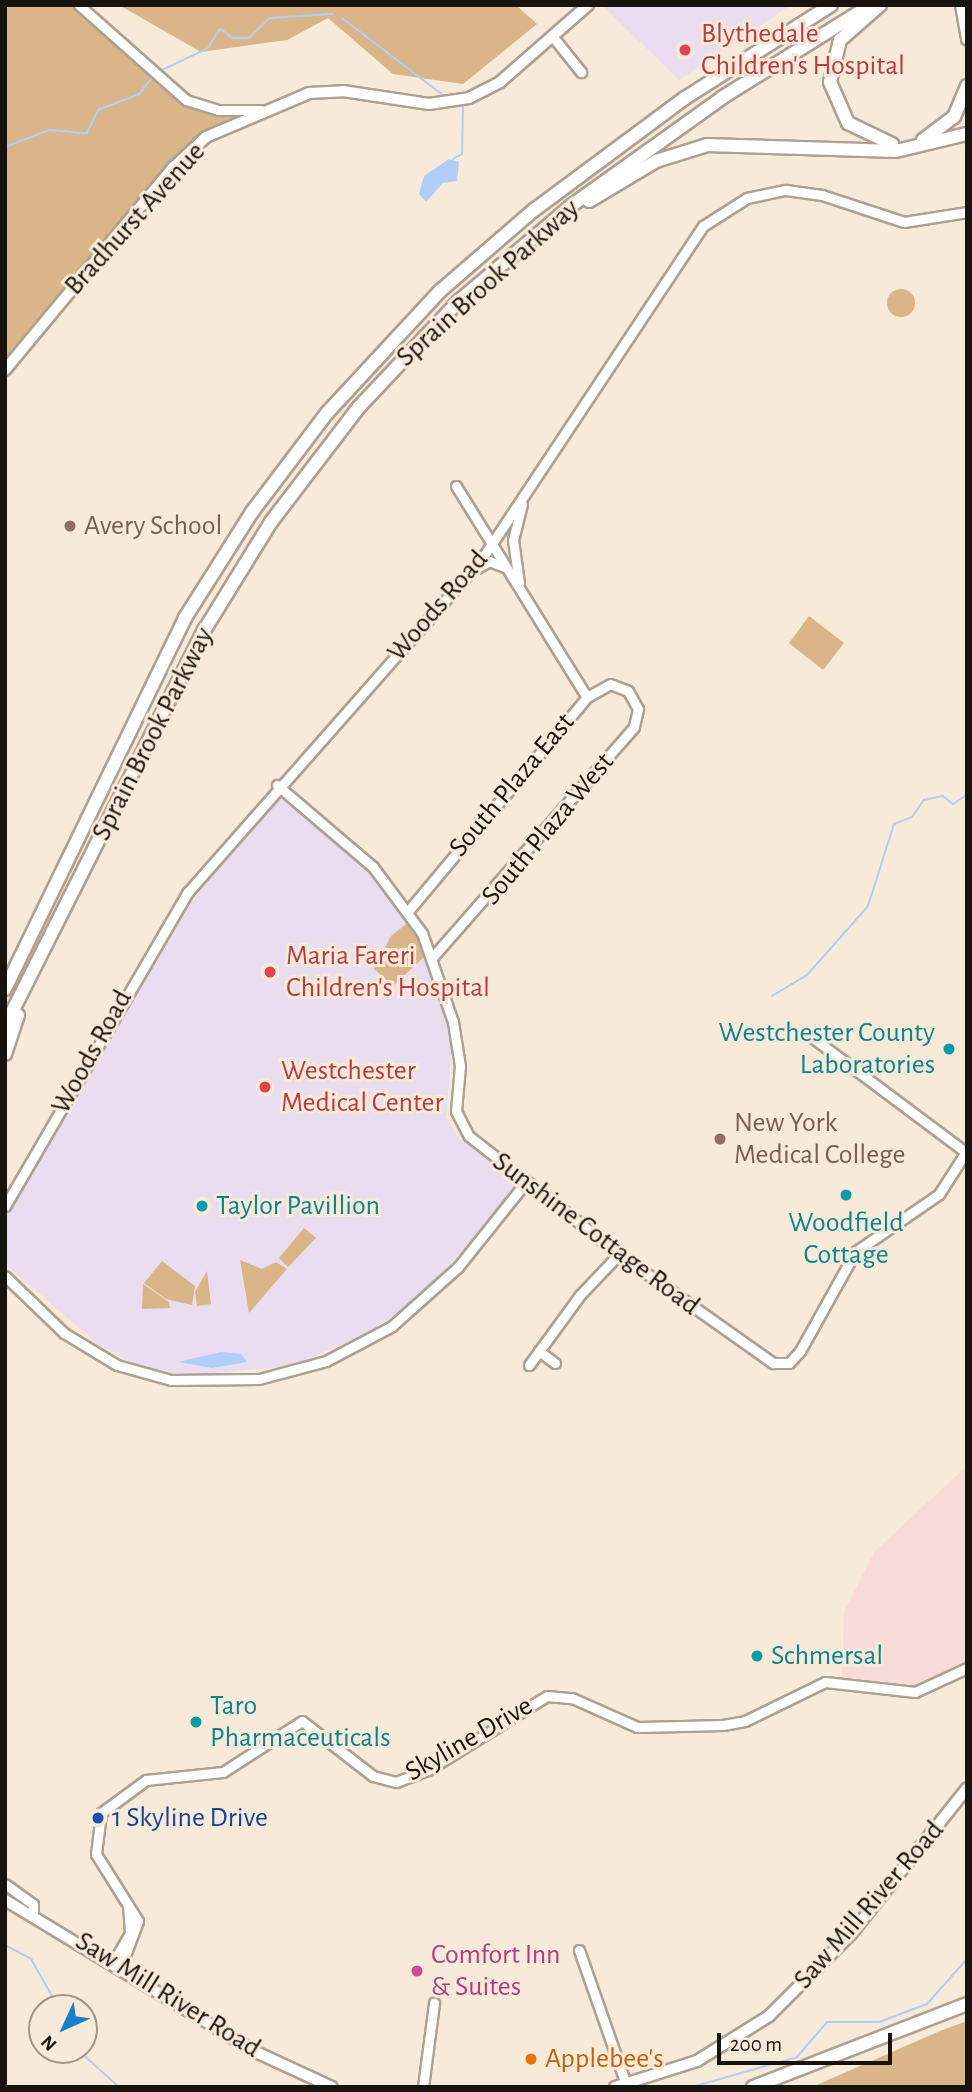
<!DOCTYPE html>
<style>
body{margin:0}
#map{position:relative;width:972px;height:2092px;overflow:hidden;background:#f7ead9;font-family:"Alegreya Sans",sans-serif}
div>[style]{position:absolute}
.commercial>*{inset:0;background:#f6dbd7}
.medical>*{inset:0;background:#eaddf0}
.green>*{inset:0;background:#d9b587}
.round{border-radius:50%}
.water>*{inset:0;background:#b1cdf8}
.stream>*{height:2px;margin:-1px;padding:0 1px;transform-origin:1px;border-radius:1px;background:#b1cdf8}
.roads{filter:drop-shadow(2px 0 #aea192) drop-shadow(-2px 0 #aea192) drop-shadow(0 2px #aea192) drop-shadow(0 -2px #aea192)}
.minor>*{height:9px;margin:-4.5px;padding:0 4.5px;transform-origin:4.5px;border-radius:4.5px;background:#fff}
.major>*{height:10px;margin:-5px;padding:0 5px;transform-origin:5px;border-radius:5px;background:#fff}
.highway>*{height:12px;margin:-6px;padding:0 6px;transform-origin:6px;border-radius:6px;background:#fff}
.dots>*{width:19px;height:19px;translate:-50% -50%;box-sizing:border-box;border:4px solid #f7ead9;border-radius:50%}
span{translate:-50% -50%;white-space:nowrap;text-align:center;line-height:1.15;-webkit-text-stroke:6px #f7ead9;paint-order:stroke}
.health-label{font-size:28px;color:#be3a42}
.left{translate:0 -50%;text-align:left}
.street-label{font-size:28px;color:#18130d}
.education-label{font-size:28px;color:#785e54}
.culture-label{font-size:28px;color:#0d838f}
.right{translate:-100% -50%;text-align:right}
.transit-label{font-size:28px;color:#164399}
.hotel-label{font-size:28px;color:#b23c85}
.food-label{font-size:28px;color:#c56008}
.frame{position:absolute;inset:0;border:7px solid #18130d;pointer-events:none}
.north{position:absolute;left:28px;top:1994px;width:70px;height:70px;box-sizing:border-box;background:#f7ead9;border:2px solid #9e9487;border-radius:50%;rotate:225deg;font-size:19px;font-weight:700;line-height:28px;text-align:center;color:#18130d}
.north::after{content:'';display:block;margin:auto;width:24px;height:32px;background:#1a80cb;clip-path:polygon(50% 0,100% 100%,50% 72%,0 100%)}
.scale{position:absolute;left:717px;top:2033px;width:175px;height:32px;box-sizing:border-box;border:4px solid #18130d;border-top:0;padding-left:9px;font-size:21px;line-height:24px;white-space:nowrap;color:#18130d;-webkit-text-stroke:5px #f7ead9;paint-order:stroke}
</style>
<div id="map">
<div class="commercial">
<div style="clip-path:polygon(967px 1466px,967px 1662px,922px 1686px,842px 1677px,844px 1612px,875px 1551px)"></div>
</div>
<div class="medical">
<div style="clip-path:polygon(602px 5px,791px 5px,679px 80px)"></div>
<div style="clip-path:polygon(276px 795px,364px 866px,417px 935px,453px 1042px,446px 1118px,459px 1138px,513px 1180px,515px 1189px,425px 1293px,366px 1334px,291px 1366px,181px 1376px,135px 1364px,99px 1345px,5px 1264px,5px 1214px,175px 924px)"></div>
</div>
<div class="green">
<div style="clip-path:polygon(5px 5px,71px 5px,116px 37px,180px 100px,242px 115px,207px 130px,174px 160px,5px 363px)"></div>
<div style="clip-path:polygon(119px 5px,516px 5px,537px 24px,463px 84px,393px 74px,328px 18px,287px 40px,201px 52px)"></div>
<div class="round" style="left:887px;top:289px;width:28px;height:28px"></div>
<div style="clip-path:polygon(809px 616px,844px 643px,823px 670px,789px 643px)"></div>
<div style="clip-path:polygon(410px 921px,425px 956px,393px 986px,374px 969px,391px 936px)"></div>
<div style="clip-path:polygon(304px 1228px,316px 1238px,288px 1267px,279px 1258px)"></div>
<div style="clip-path:polygon(240px 1260px,262px 1269px,276px 1262px,287px 1269px,249px 1313px)"></div>
<div style="clip-path:polygon(162px 1261px,195px 1286px,192px 1305px,166px 1299px,144px 1283px)"></div>
<div style="clip-path:polygon(207px 1271px,211px 1304px,197px 1306px,195px 1292px)"></div>
<div style="clip-path:polygon(143px 1284px,169px 1302px,170px 1308px,142px 1309px)"></div>
<div style="clip-path:polygon(967px 2021px,967px 2087px,812px 2087px,940px 2031px)"></div>
</div>
<div class="water">
<div style="clip-path:polygon(449px 159px,459px 162px,457px 181px,443px 183px,426px 202px,419px 194px,424px 176px)"></div>
<div style="clip-path:polygon(221px 1352px,241px 1354px,247px 1362px,212px 1368px,178px 1362px)"></div>
</div>
<div class="stream">
<div style="left:342px;top:18px;width:128px;rotate:37.4deg"></div>
<div style="left:160px;top:71px;width:53px;rotate:-25.6deg"></div>
<div style="left:208px;top:48px;width:22px;rotate:-58deg"></div>
<div style="left:220px;top:29px;width:16px;rotate:35deg"></div>
<div style="left:233px;top:38px;width:16px"></div>
<div style="left:249px;top:38px;width:29px;rotate:-44deg"></div>
<div style="left:270px;top:18px;width:63px;rotate:-3.6deg"></div>
<div style="left:5px;top:147px;width:47px;rotate:-21.1deg"></div>
<div style="left:49px;top:130px;width:38px;rotate:5deg"></div>
<div style="left:87px;top:133px;width:25px;rotate:-64deg"></div>
<div style="left:98px;top:110px;width:44px;rotate:-21.3deg"></div>
<div style="left:139px;top:94px;width:21px;rotate:-51deg"></div>
<div style="left:453px;top:159px;width:10px;rotate:-29deg"></div>
<div style="left:462px;top:154px;width:47px;rotate:-88.8deg"></div>
<div style="left:772px;top:996px;width:41px;rotate:-31deg"></div>
<div style="left:807px;top:975px;width:92px;rotate:-48.5deg"></div>
<div style="left:868px;top:906px;width:86px;rotate:-72.4deg"></div>
<div style="left:894px;top:824px;width:19px;rotate:-21deg"></div>
<div style="left:912px;top:817px;width:21px;rotate:-55deg"></div>
<div style="left:924px;top:800px;width:19px;rotate:-12deg"></div>
<div style="left:943px;top:796px;width:13px;rotate:39deg"></div>
<div style="left:953px;top:804px;width:17px;rotate:-33deg"></div>
<div style="left:5px;top:1945px;width:30px;rotate:28deg"></div>
<div style="left:31px;top:1959px;width:56px;rotate:60.3deg"></div>
<div style="left:78px;top:2050px;width:55px;rotate:42.1deg"></div>
<div style="left:692px;top:2087px;width:109px;rotate:-15.9deg"></div>
<div style="left:797px;top:2057px;width:46px;rotate:-49.4deg"></div>
<div style="left:827px;top:2022px;width:52px"></div>
<div style="left:879px;top:2022px;width:51px;rotate:-20.6deg"></div>
<div style="left:927px;top:2004px;width:60px;rotate:-48.4deg"></div>
</div>
<div class="roads">
<div class="minor">
<div style="left:79px;top:5px;width:143px;rotate:41.6deg"></div>
<div style="left:186px;top:100px;width:34px;rotate:17deg"></div>
<div style="left:218px;top:110px;width:43px"></div>
<div style="left:553px;top:37px;width:45px;rotate:51.3deg"></div>
<div style="left:456px;top:486px;width:248px;rotate:58.2deg"></div>
<div style="left:477px;top:568px;width:14px;rotate:-30deg"></div>
<div style="left:489px;top:561px;width:17px;rotate:21deg"></div>
<div style="left:519px;top:583px;width:43px;rotate:-97.9deg"></div>
<div style="left:513px;top:540px;width:37px;rotate:-76deg"></div>
<div style="left:277px;top:785px;width:126px;rotate:40.5deg"></div>
<div style="left:373px;top:867px;width:82px;rotate:53.4deg"></div>
<div style="left:422px;top:933px;width:94px;rotate:70.8deg"></div>
<div style="left:453px;top:1022px;width:45px;rotate:81deg"></div>
<div style="left:460px;top:1066px;width:45px;rotate:95.1deg"></div>
<div style="left:456px;top:1111px;width:28px;rotate:63deg"></div>
<div style="left:469px;top:1136px;width:191px;rotate:38.2deg"></div>
<div style="left:619px;top:1254px;width:189px;rotate:35.3deg"></div>
<div style="left:773px;top:1363px;width:16px"></div>
<div style="left:789px;top:1363px;width:16px;rotate:-47deg"></div>
<div style="left:800px;top:1351px;width:113px;rotate:-60.9deg"></div>
<div style="left:855px;top:1252px;width:102px;rotate:-34.6deg"></div>
<div style="left:939px;top:1194px;width:50px;rotate:-57.3deg"></div>
<div style="left:409px;top:910px;width:278px;rotate:-50.1deg"></div>
<div style="left:587px;top:697px;width:26px;rotate:-29deg"></div>
<div style="left:610px;top:684px;width:19px;rotate:21deg"></div>
<div style="left:628px;top:691px;width:21px;rotate:61deg"></div>
<div style="left:638px;top:709px;width:18px;rotate:103deg"></div>
<div style="left:634px;top:727px;width:305px;rotate:131.2deg"></div>
<div style="left:813px;top:1038px;width:192px;rotate:36.8deg"></div>
<div style="left:5px;top:1206px;width:363px;rotate:-59.8deg"></div>
<div style="left:188px;top:892px;width:443px;rotate:-48.6deg"></div>
<div style="left:481px;top:560px;width:401px;rotate:-56.4deg"></div>
<div style="left:703px;top:226px;width:52px;rotate:-32.5deg"></div>
<div style="left:747px;top:198px;width:40px;rotate:-12deg"></div>
<div style="left:786px;top:190px;width:36px;rotate:8deg"></div>
<div style="left:822px;top:195px;width:86px;rotate:18.2deg"></div>
<div style="left:904px;top:222px;width:64px;rotate:-9deg"></div>
<div style="left:5px;top:1276px;width:82px;rotate:44deg"></div>
<div style="left:64px;top:1333px;width:62px;rotate:31.1deg"></div>
<div style="left:117px;top:1365px;width:56px;rotate:15.5deg"></div>
<div style="left:171px;top:1380px;width:88px;rotate:-0.7deg"></div>
<div style="left:259px;top:1379px;width:69px;rotate:-15deg"></div>
<div style="left:326px;top:1361px;width:75px;rotate:-27.9deg"></div>
<div style="left:392px;top:1326px;width:89px;rotate:-41.8deg"></div>
<div style="left:458px;top:1267px;width:107px;rotate:-51.4deg"></div>
<div style="left:539px;top:1351px;width:20px;rotate:37deg"></div>
<div style="left:529px;top:1365px;width:87px;rotate:-53.9deg"></div>
<div style="left:580px;top:1295px;width:57px;rotate:-46.4deg"></div>
<div style="left:5px;top:1884px;width:34px;rotate:36deg"></div>
<div style="left:33px;top:1904px;width:8px;rotate:90deg"></div>
<div style="left:579px;top:1950px;width:142px;rotate:70.7deg"></div>
<div style="left:114px;top:1961px;width:32px;rotate:-60deg"></div>
<div style="left:130px;top:1933px;width:26px;rotate:-94deg"></div>
<div style="left:121px;top:1966px;width:48px;rotate:-69.3deg"></div>
<div style="left:138px;top:1921px;width:79px;rotate:-122.1deg"></div>
<div style="left:96px;top:1854px;width:41px;rotate:-83deg"></div>
<div style="left:101px;top:1813px;width:56px;rotate:-36.3deg"></div>
<div style="left:146px;top:1780px;width:77px;rotate:-5.9deg"></div>
<div style="left:223px;top:1772px;width:94px;rotate:-32.8deg"></div>
<div style="left:302px;top:1721px;width:90px;rotate:37.8deg"></div>
<div style="left:373px;top:1776px;width:24px;rotate:15deg"></div>
<div style="left:396px;top:1782px;width:34px;rotate:-21deg"></div>
<div style="left:428px;top:1770px;width:140px;rotate:-31.9deg"></div>
<div style="left:547px;top:1696px;width:25px;rotate:5deg"></div>
<div style="left:572px;top:1698px;width:71px;rotate:24deg"></div>
<div style="left:637px;top:1727px;width:86px;rotate:-1.3deg"></div>
<div style="left:723px;top:1725px;width:22px;rotate:-10deg"></div>
<div style="left:745px;top:1721px;width:89px;rotate:-26deg"></div>
<div style="left:825px;top:1682px;width:91px;rotate:6.3deg"></div>
<div style="left:915px;top:1692px;width:57px;rotate:-24.8deg"></div>
<div style="left:423px;top:2087px;width:85px;rotate:-82.5deg"></div>
</div>
<div class="major">
<div style="left:961px;top:5px;width:35px;rotate:80deg"></div>
<div style="left:5px;top:370px;width:263px;rotate:-50.3deg"></div>
<div style="left:173px;top:168px;width:45px;rotate:-43.2deg"></div>
<div style="left:206px;top:137px;width:112px;rotate:-23.1deg"></div>
<div style="left:309px;top:93px;width:34px;rotate:-3deg"></div>
<div style="left:343px;top:91px;width:87px;rotate:8.6deg"></div>
<div style="left:429px;top:104px;width:40px;rotate:-8.5deg"></div>
<div style="left:469px;top:98px;width:35px;rotate:-27deg"></div>
<div style="left:500px;top:82px;width:117px;rotate:-41.2deg"></div>
<div style="left:5px;top:1900px;width:296px;rotate:31.2deg"></div>
<div style="left:258px;top:2053px;width:81px;rotate:24.7deg"></div>
<div style="left:615px;top:2087px;width:86px;rotate:-17.6deg"></div>
<div style="left:697px;top:2061px;width:85px;rotate:-32deg"></div>
<div style="left:769px;top:2016px;width:116px;rotate:-45deg"></div>
<div style="left:851px;top:1934px;width:186px;rotate:-51.5deg"></div>
</div>
<div class="highway">
<div style="left:880px;top:5px;width:53px;rotate:138.8deg"></div>
<div style="left:840px;top:40px;width:43px;rotate:103.4deg"></div>
<div style="left:830px;top:82px;width:45px;rotate:66.3deg"></div>
<div style="left:848px;top:123px;width:49px;rotate:25.5deg"></div>
<div style="left:923px;top:140px;width:39px;rotate:-37deg"></div>
<div style="left:954px;top:117px;width:34px;rotate:-67deg"></div>
<div style="left:589px;top:201px;width:78px;rotate:-30.8deg"></div>
<div style="left:656px;top:161px;width:53px;rotate:-17.4deg"></div>
<div style="left:707px;top:145px;width:189px;rotate:1.8deg"></div>
<div style="left:896px;top:151px;width:73px;rotate:-13.5deg"></div>
<div style="left:5px;top:989px;width:412px;rotate:-64.1deg"></div>
<div style="left:185px;top:618px;width:125px;rotate:-57.7deg"></div>
<div style="left:252px;top:512px;width:124px;rotate:-52.9deg"></div>
<div style="left:327px;top:413px;width:166px;rotate:-47.2deg"></div>
<div style="left:440px;top:291px;width:124px;rotate:-40.8deg"></div>
<div style="left:534px;top:210px;width:188px;rotate:-36.6deg"></div>
<div style="left:685px;top:98px;width:173px;rotate:-32.5deg"></div>
<div style="left:5px;top:1026px;width:445px;rotate:-63.3deg"></div>
<div style="left:205px;top:629px;width:126px;rotate:-58.3deg"></div>
<div style="left:271px;top:522px;width:145px;rotate:-52.6deg"></div>
<div style="left:359px;top:407px;width:146px;rotate:-46.7deg"></div>
<div style="left:459px;top:301px;width:147px;rotate:-40.3deg"></div>
<div style="left:571px;top:206px;width:187px;rotate:-35.6deg"></div>
<div style="left:723px;top:97px;width:174px;rotate:-31.9deg"></div>
<div style="left:5px;top:1054px;width:41px;rotate:-71.6deg"></div>
<div style="left:753px;top:2087px;width:230px;rotate:-21.2deg"></div>
</div>
</div>
<div class="dots">
<div style="left:685px;top:50px;background:#e0444e"></div>
<div style="left:70px;top:526px;background:#8d6e63"></div>
<div style="left:270px;top:972px;background:#e0444e"></div>
<div style="left:949px;top:1049px;background:#0f9aa8"></div>
<div style="left:265px;top:1087px;background:#e0444e"></div>
<div style="left:720px;top:1139px;background:#8d6e63"></div>
<div style="left:846px;top:1195px;background:#0f9aa8"></div>
<div style="left:202px;top:1206px;background:#0f9aa8"></div>
<div style="left:757px;top:1656px;background:#0f9aa8"></div>
<div style="left:196px;top:1722px;background:#0f9aa8"></div>
<div style="left:98px;top:1818px;background:#1a4fb4"></div>
<div style="left:417px;top:1971px;background:#d1479c"></div>
<div style="left:531px;top:2059px;background:#e8710a"></div>
</div>
<div class="health-label">
<span class="left" style="left:701px;top:50px">Blythedale<br>Children's Hospital</span>
<span class="left" style="left:286px;top:972px">Maria Fareri<br>Children's Hospital</span>
<span class="left" style="left:281px;top:1087px">Westchester<br>Medical Center</span>
</div>
<div class="street-label">
<span style="left:135px;top:219px;rotate:-48deg">Bradhurst Avenue</span>
<span style="left:488px;top:283px;rotate:-42deg">Sprain Brook Parkway</span>
<span style="left:438px;top:606px;rotate:-49deg">Woods Road</span>
<span style="left:153px;top:734px;rotate:-63deg">Sprain Brook Parkway</span>
<span style="left:512px;top:785px;rotate:-50deg">South Plaza East</span>
<span style="left:548px;top:829px;rotate:-50deg">South Plaza West</span>
<span style="left:92px;top:1052px;rotate:-61deg">Woods Road</span>
<span style="left:596px;top:1234px;rotate:37deg">Sunshine Cottage Road</span>
<span style="left:469px;top:1739px;rotate:-30deg">Skyline Drive</span>
<span style="left:869px;top:1905px;rotate:-49deg">Saw Mill River Road</span>
<span style="left:168px;top:1995px;rotate:32deg">Saw Mill River Road</span>
</div>
<div class="education-label">
<span class="left" style="left:84px;top:526px">Avery School</span>
<span class="left" style="left:734px;top:1139px">New York<br>Medical College</span>
</div>
<div class="culture-label">
<span class="right" style="left:935px;top:1049px">Westchester County<br>Laboratories</span>
<span class="left" style="left:216px;top:1206px">Taylor Pavillion</span>
<span style="left:846px;top:1239px">Woodfield<br>Cottage</span>
<span class="left" style="left:771px;top:1656px">Schmersal</span>
<span class="left" style="left:210px;top:1722px">Taro<br>Pharmaceuticals</span>
</div>
<div class="transit-label">
<span class="left" style="left:112px;top:1818px">1 Skyline Drive</span>
</div>
<div class="hotel-label">
<span class="left" style="left:431px;top:1971px">Comfort Inn<br>&amp; Suites</span>
</div>
<div class="food-label">
<span class="left" style="left:545px;top:2059px">Applebee's</span>
</div>
<div class="frame"></div>
<div class="north">N</div>
<div class="scale">200 m</div>
</div>
